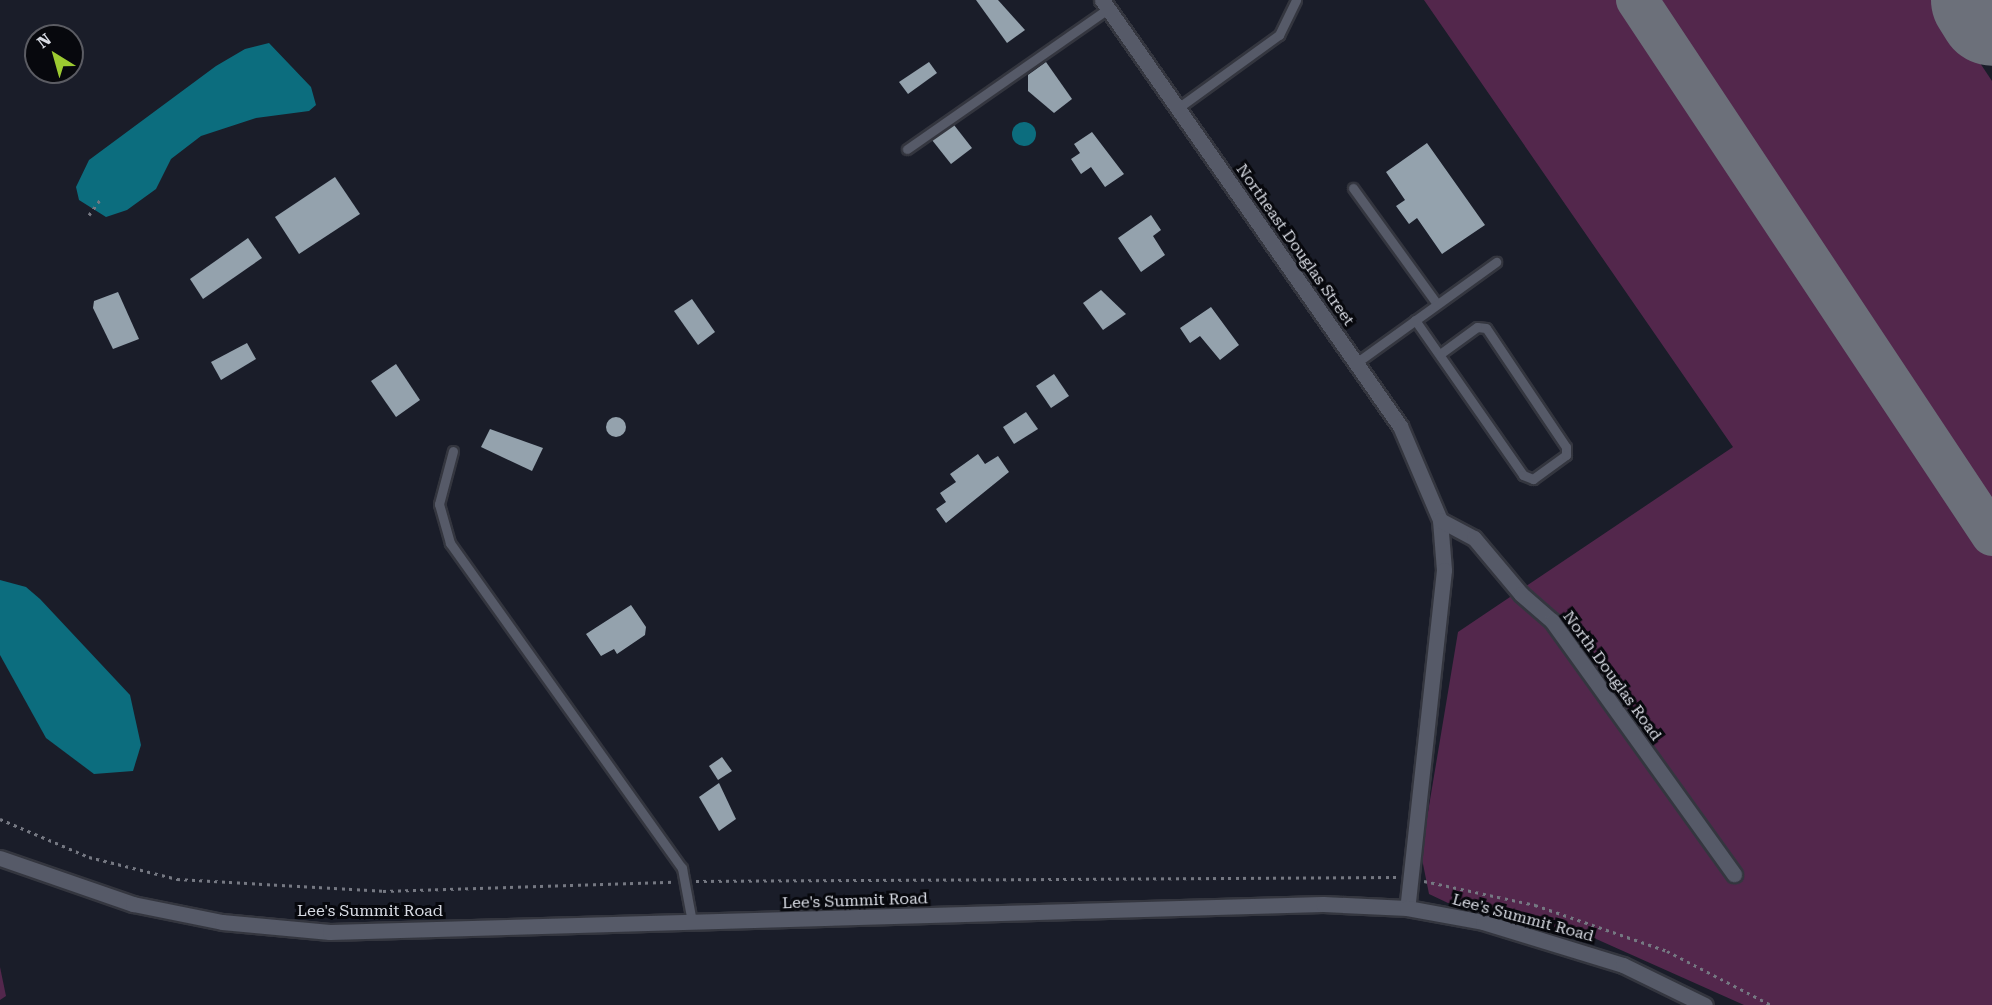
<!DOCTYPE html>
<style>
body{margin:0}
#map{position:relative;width:1992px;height:1005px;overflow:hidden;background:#1a1d29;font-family:"Roboto Serif",serif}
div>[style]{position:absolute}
.green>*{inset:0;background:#53274c}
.water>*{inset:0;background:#0c6d7e}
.round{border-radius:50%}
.taxiway>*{height:42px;margin:-21px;padding:0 21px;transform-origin:21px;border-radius:21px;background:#6c707a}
.runway>*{height:106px;margin:-53px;padding:0 53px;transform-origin:53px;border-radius:53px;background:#6c707a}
.building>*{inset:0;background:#94a2ad}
.path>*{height:3px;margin-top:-1.5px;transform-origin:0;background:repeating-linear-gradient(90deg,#757882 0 3px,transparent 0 7.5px)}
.roads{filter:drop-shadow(2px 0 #34363f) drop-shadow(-2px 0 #34363f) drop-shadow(0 2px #34363f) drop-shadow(0 -2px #34363f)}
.lane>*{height:9px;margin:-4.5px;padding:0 4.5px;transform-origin:4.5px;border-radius:4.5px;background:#565a68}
.street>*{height:15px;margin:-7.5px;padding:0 7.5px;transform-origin:7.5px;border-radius:7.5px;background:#565a68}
.secondary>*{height:15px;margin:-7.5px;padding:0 7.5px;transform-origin:7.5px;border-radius:7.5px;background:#565a68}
span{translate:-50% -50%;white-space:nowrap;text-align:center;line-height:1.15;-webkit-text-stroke:6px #07080d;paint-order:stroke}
.street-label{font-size:16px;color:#d8dbe3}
.north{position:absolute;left:24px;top:24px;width:60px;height:60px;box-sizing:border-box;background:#07080d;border:2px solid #5b5c63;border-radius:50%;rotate:323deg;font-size:16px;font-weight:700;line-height:24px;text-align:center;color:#d8dbe3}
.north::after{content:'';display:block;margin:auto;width:21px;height:27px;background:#9cca31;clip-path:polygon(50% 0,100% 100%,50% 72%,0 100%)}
</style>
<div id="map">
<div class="green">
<div style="clip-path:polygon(1424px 0,1622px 0,1992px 554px,1992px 1005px,1744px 1005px,1585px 934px,1448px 903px,1429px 894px,1421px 854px,1458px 632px,1733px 447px)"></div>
<div style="clip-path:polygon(1657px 0,1938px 0,1992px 81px,1992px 510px)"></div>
<div style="clip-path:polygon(0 967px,6px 996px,0 1000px)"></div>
</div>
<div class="water">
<div style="clip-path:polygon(269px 43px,311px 87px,316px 105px,309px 111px,256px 118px,201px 136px,171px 159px,156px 189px,127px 210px,106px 217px,79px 200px,76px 187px,89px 160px,216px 66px,245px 49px)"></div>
<div class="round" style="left:1012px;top:122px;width:24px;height:24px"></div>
<div style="clip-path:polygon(0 580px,26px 587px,40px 599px,130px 695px,141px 745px,133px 771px,94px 774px,46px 738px,0 655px)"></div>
</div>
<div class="taxiway">
<div style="left:1637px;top:0;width:642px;rotate:56.43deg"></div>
</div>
<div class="runway">
<div style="left:1984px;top:0;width:15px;rotate:58deg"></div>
</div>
<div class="building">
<div style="clip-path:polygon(976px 0,998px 0,1025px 30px,1007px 43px)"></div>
<div style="clip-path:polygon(929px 62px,937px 73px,908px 94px,899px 82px)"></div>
<div style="clip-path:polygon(1046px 62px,1072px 99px,1054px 113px,1028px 91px,1028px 75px)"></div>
<div style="clip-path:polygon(954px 125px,972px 148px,951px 164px,932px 140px)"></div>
<div style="clip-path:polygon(1092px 132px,1124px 174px,1105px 187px,1091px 167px,1081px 174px,1071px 159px,1080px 153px,1074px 144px)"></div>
<div style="clip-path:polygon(1427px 143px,1485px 225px,1442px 254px,1417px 218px,1409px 224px,1396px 206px,1405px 200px,1386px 172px)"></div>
<div style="clip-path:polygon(335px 177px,360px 214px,299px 254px,275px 217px)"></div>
<div style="clip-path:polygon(1151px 215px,1161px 230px,1153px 236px,1165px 255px,1141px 272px,1118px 238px)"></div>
<div style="clip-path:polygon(248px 238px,262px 258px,203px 299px,190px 279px)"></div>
<div style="clip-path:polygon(1101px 290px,1126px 314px,1103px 330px,1083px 303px)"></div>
<div style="clip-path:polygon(118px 292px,139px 339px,113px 349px,93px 308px,94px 301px)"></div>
<div style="clip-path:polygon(692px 299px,715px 332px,698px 345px,674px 311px)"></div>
<div style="clip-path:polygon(1211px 307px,1239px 345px,1220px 360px,1200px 336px,1190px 343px,1180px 328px)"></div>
<div style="clip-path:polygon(247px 343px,256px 359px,221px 380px,211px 362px)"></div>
<div style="clip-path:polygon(396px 364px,420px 400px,396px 417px,371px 381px)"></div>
<div style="clip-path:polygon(1054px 374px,1069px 396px,1051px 408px,1036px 386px)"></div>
<div style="clip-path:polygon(1026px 412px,1038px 429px,1014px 444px,1003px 427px)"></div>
<div class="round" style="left:606px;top:417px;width:20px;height:20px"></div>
<div style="clip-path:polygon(490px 429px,543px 448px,532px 471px,481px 447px)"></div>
<div style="clip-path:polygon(978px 454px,985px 464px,998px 456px,1009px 472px,946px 523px,936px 509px,946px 502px,940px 493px,956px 482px,950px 474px)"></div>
<div style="clip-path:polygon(631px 605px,646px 627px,645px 635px,617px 654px,614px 649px,601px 656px,586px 634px)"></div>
<div style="clip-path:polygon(722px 757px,732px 771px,718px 780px,709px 766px)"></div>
<div style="clip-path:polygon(719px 783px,736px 819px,719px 831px,699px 797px)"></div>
</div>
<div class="path">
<div style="left:89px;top:215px;width:19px;rotate:-54deg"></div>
<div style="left:0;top:819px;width:97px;rotate:23.1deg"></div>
<div style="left:89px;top:857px;width:91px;rotate:14deg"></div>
<div style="left:177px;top:879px;width:206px;rotate:3.3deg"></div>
<div style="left:383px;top:891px;width:291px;rotate:-1.8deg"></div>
<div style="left:696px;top:881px;width:701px;rotate:-0.33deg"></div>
<div style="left:1424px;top:881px;width:114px;rotate:12.2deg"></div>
<div style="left:1535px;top:905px;width:140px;rotate:19.2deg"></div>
<div style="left:1667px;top:951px;width:117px;rotate:27.4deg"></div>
</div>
<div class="roads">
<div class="lane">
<div style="left:1178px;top:108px;width:125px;rotate:-35.9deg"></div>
<div style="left:1279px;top:35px;width:39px;rotate:-64deg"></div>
<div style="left:907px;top:149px;width:245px;rotate:-34.9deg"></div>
<div style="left:1353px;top:188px;width:143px;rotate:54.1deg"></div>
<div style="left:1415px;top:320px;width:189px;rotate:55.1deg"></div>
<div style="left:1523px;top:475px;width:11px;rotate:22deg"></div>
<div style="left:1533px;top:479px;width:41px;rotate:-36deg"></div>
<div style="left:1566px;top:455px;width:8px;rotate:-90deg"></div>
<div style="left:1566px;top:447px;width:143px;rotate:-123.9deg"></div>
<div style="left:1486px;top:328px;width:9px;rotate:-174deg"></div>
<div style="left:1477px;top:327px;width:46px;rotate:143.9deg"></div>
<div style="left:1356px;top:363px;width:173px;rotate:-35.8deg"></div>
<div style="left:453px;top:451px;width:55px;rotate:104.8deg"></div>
<div style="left:439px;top:504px;width:41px;rotate:74.2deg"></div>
<div style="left:450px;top:543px;width:399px;rotate:54.5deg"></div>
<div style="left:682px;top:868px;width:55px;rotate:79.5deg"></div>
</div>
<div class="street">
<div style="left:1102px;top:0;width:520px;rotate:55.03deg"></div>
<div style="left:1400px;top:426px;width:102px;rotate:66.9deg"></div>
<div style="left:1440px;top:520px;width:50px;rotate:85.4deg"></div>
<div style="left:1444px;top:570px;width:340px;rotate:96.2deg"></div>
<div style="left:1440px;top:520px;width:38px;rotate:28deg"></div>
<div style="left:1474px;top:538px;width:73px;rotate:50deg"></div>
<div style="left:1521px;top:594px;width:41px;rotate:41.1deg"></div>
<div style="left:1552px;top:621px;width:312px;rotate:54.3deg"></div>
</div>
<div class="secondary">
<div style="left:0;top:858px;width:141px;rotate:19.1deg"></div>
<div style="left:133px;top:904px;width:91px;rotate:11.4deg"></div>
<div style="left:222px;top:922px;width:108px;rotate:5.3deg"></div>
<div style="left:330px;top:932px;width:993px;rotate:-1.62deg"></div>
<div style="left:1323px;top:904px;width:84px;rotate:2.7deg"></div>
<div style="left:1407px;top:908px;width:77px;rotate:10.4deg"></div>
<div style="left:1483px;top:922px;width:146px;rotate:17.1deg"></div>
<div style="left:1623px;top:965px;width:91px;rotate:26deg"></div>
</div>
</div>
<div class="street-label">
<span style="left:1295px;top:245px;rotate:55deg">Northeast Douglas Street</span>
<span style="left:1612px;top:676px;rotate:54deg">North Douglas Road</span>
<span style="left:855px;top:901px;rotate:-2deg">Lee's Summit Road</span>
<span style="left:370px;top:911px">Lee's Summit Road</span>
<span style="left:1523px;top:918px;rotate:15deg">Lee's Summit Road</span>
</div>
<div class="north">N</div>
</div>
